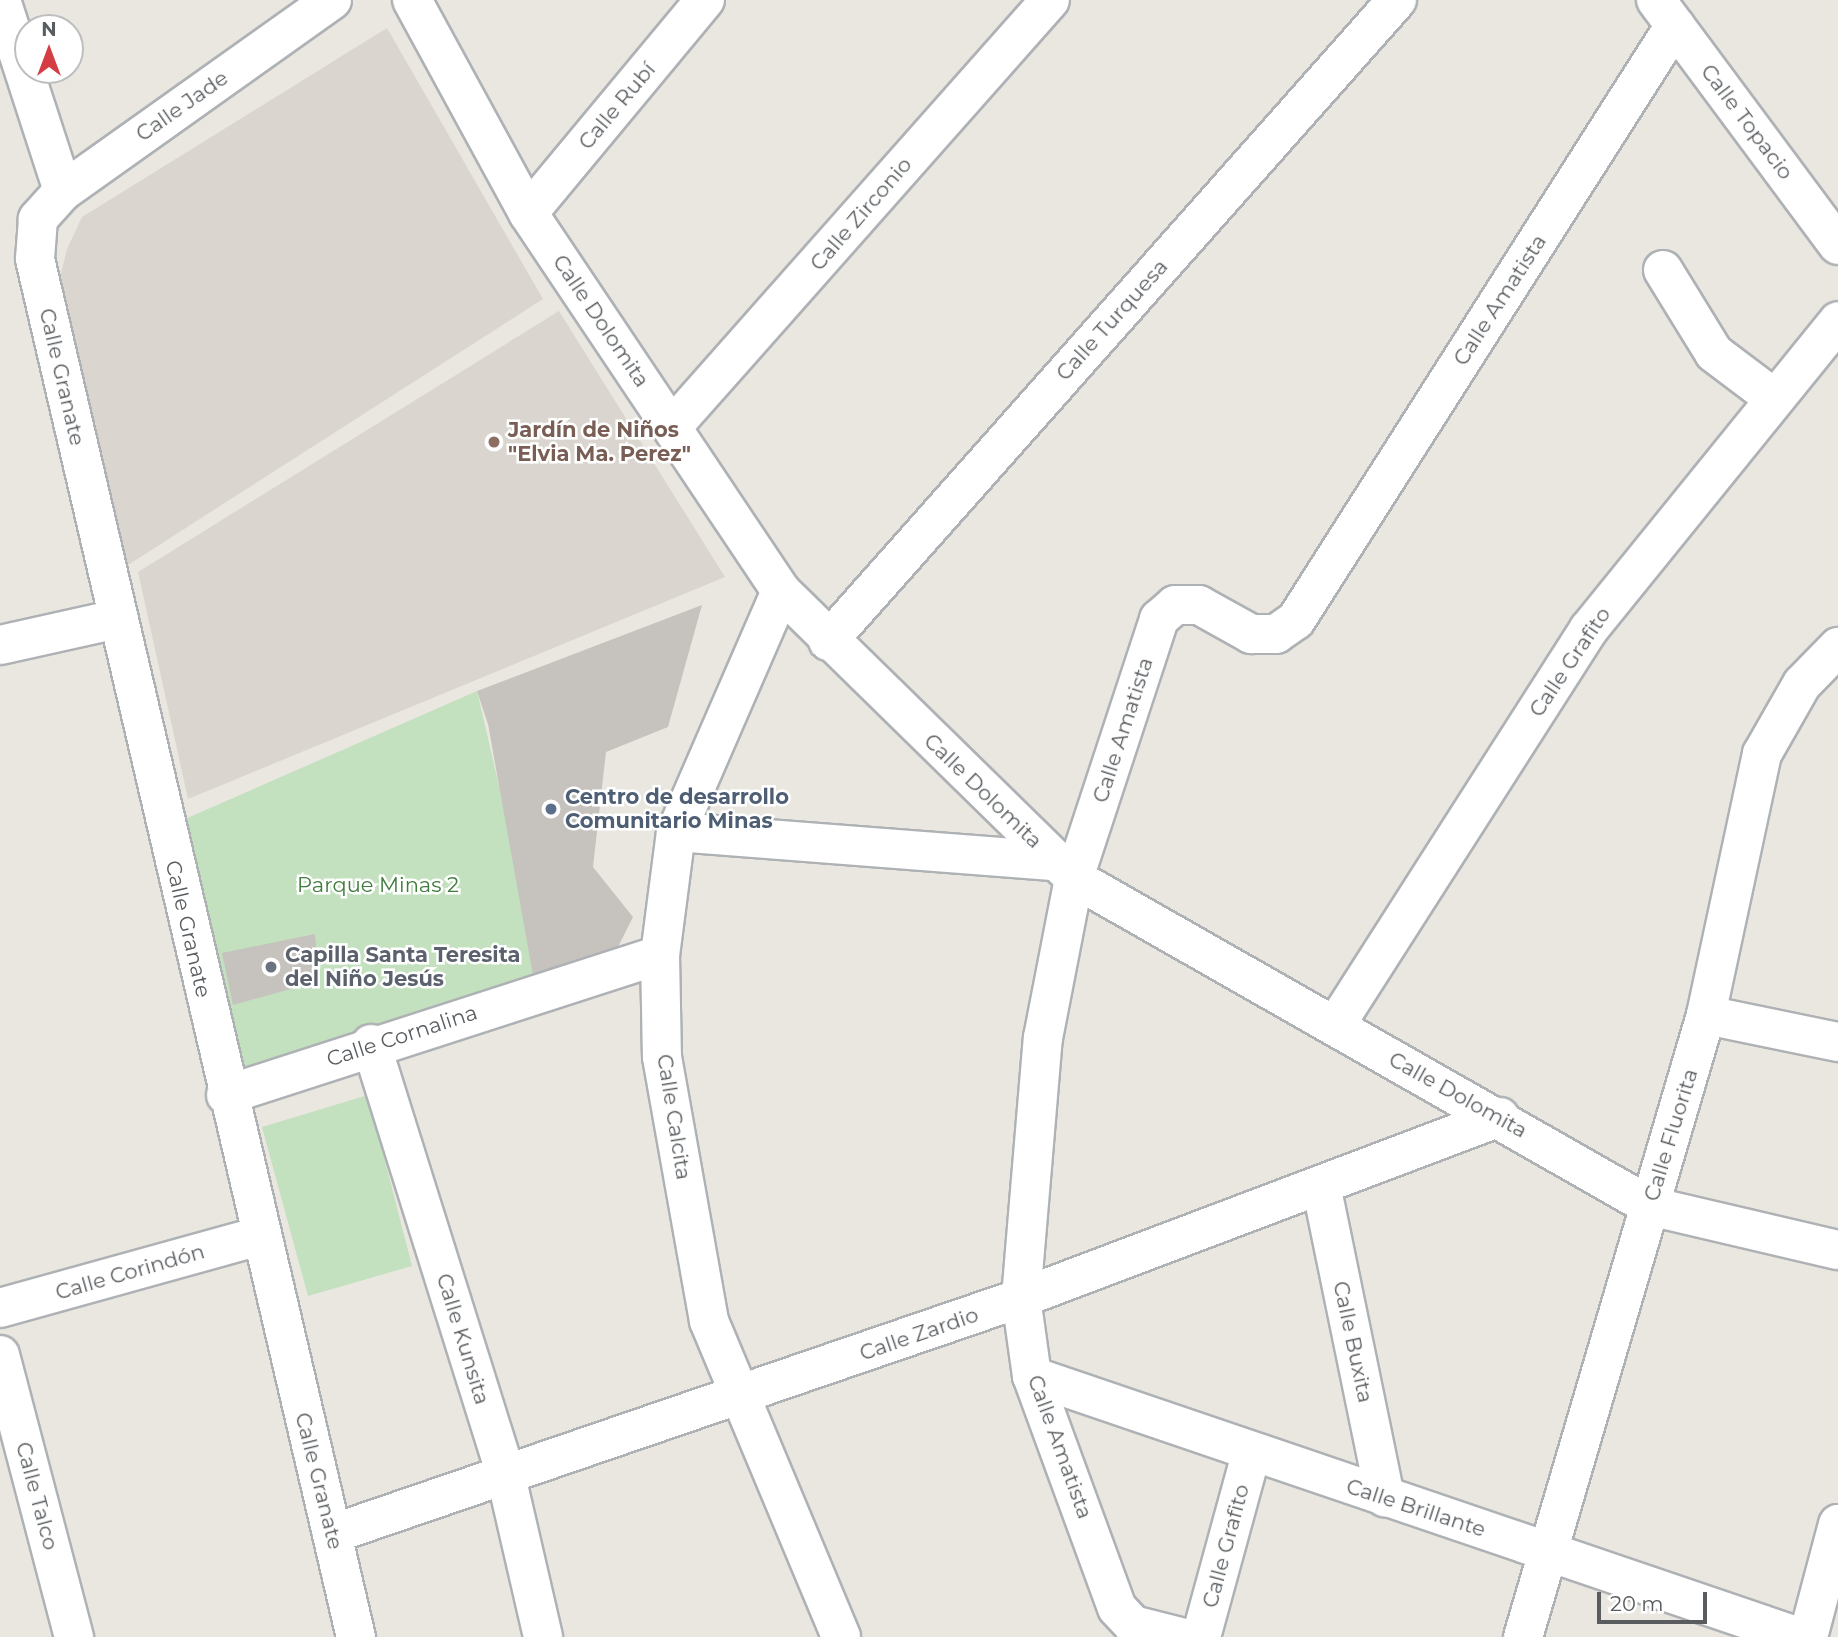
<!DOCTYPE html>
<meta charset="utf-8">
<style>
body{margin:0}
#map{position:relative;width:1838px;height:1637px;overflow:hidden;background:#eae7e1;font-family:Montserrat,sans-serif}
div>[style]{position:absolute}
.education>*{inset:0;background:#dad6cf}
.green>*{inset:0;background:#c3e0bf}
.building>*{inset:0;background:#c6c2bd}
.roads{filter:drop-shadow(2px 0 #aeb2b5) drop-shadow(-2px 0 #aeb2b5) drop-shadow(0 2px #aeb2b5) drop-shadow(0 -2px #aeb2b5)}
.minor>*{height:38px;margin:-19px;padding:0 19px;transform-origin:19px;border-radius:19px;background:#fff}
.dots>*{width:19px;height:19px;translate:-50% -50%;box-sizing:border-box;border:4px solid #fff;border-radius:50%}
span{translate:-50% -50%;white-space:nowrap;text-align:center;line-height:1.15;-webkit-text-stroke:5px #fff;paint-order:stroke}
.street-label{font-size:21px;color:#595d60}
.education-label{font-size:21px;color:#785e54;font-weight:700}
.left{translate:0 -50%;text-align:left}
.service-label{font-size:21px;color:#4e5e75;font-weight:700}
.park-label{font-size:21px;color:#417b3d}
.worship-label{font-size:21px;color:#5b616d;font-weight:700}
.north{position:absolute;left:14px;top:14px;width:70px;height:70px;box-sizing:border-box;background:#fff;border:2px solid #bdbebf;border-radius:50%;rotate:0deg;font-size:19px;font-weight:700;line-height:28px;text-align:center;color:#595d60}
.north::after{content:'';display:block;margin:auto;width:24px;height:32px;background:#d43d43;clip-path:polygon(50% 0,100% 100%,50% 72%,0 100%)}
.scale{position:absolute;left:1597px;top:1592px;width:110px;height:32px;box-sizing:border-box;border:4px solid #595d60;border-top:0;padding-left:9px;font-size:21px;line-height:24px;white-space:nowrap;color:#595d60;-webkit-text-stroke:5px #fff;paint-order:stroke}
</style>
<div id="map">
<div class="education">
<div style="clip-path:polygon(387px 28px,543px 299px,128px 565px,60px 277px,67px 249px,82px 217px)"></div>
<div style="clip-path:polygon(559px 311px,725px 577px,188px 799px,138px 572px)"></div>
</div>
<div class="green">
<div style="clip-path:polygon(477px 691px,544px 980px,242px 1069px,185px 819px)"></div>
<div style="clip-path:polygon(368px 1095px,412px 1266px,308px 1296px,262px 1127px)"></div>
</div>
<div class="building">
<div style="clip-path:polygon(702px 605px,668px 727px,606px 752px,593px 867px,633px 917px,618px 947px,533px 975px,488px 724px,477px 691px)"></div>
<div style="clip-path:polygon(315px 934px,319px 981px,233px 1005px,222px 953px)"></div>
</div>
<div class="roads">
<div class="minor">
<div style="left:1px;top:0;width:201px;rotate:72deg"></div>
<div style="left:332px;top:0;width:330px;rotate:144.6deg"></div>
<div style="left:63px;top:191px;width:38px;rotate:132deg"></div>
<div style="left:38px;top:219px;width:40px;rotate:94.3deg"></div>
<div style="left:35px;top:259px;width:1415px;rotate:76.89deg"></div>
<div style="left:412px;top:0;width:243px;rotate:61.4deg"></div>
<div style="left:528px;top:213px;width:455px;rotate:56.2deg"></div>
<div style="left:781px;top:591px;width:410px;rotate:44.4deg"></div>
<div style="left:1074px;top:878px;width:663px;rotate:29.66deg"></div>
<div style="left:1650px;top:1206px;width:193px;rotate:13.2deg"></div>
<div style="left:1656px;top:0;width:305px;rotate:53.4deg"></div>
<div style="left:528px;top:213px;width:277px;rotate:-50.3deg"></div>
<div style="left:1663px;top:270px;width:97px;rotate:58.4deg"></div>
<div style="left:1714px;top:353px;width:76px;rotate:37deg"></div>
<div style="left:672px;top:427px;width:570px;rotate:-48.48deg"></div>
<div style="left:781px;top:591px;width:263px;rotate:113.5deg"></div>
<div style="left:676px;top:832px;width:124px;rotate:97.4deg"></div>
<div style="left:660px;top:955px;width:102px;rotate:88.9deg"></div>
<div style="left:662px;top:1057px;width:268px;rotate:79.9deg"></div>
<div style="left:709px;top:1321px;width:342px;rotate:67.3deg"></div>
<div style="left:828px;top:641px;width:857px;rotate:-48.41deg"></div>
<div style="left:0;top:645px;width:120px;rotate:-12.5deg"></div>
<div style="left:676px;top:832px;width:381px;rotate:4.4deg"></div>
<div style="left:1706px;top:1015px;width:135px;rotate:11.6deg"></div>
<div style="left:1335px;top:1026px;width:471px;rotate:-57.4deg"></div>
<div style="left:1589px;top:629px;width:396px;rotate:-51deg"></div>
<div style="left:371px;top:1044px;width:448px;rotate:72.6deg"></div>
<div style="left:505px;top:1472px;width:169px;rotate:77deg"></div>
<div style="left:226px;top:1095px;width:456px;rotate:-17.9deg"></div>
<div style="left:1321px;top:1185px;width:319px;rotate:78.4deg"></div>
<div style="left:0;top:1308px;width:270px;rotate:-15.5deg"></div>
<div style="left:0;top:1355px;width:292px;rotate:75.3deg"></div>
<div style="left:1032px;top:1376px;width:810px;rotate:18.79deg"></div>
<div style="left:332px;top:1534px;width:728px;rotate:-18.91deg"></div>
<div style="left:1021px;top:1298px;width:512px;rotate:-20.7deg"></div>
<div style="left:1180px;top:1637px;width:49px;rotate:-165.7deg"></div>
<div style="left:1133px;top:1625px;width:23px;rotate:-133deg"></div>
<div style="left:1117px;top:1608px;width:247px;rotate:-110.1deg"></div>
<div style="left:1032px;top:1376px;width:79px;rotate:-98deg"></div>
<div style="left:1021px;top:1298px;width:261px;rotate:-85.2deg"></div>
<div style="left:1043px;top:1038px;width:163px;rotate:-79deg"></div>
<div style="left:1074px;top:878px;width:273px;rotate:-71.8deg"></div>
<div style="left:1159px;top:619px;width:21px;rotate:-41deg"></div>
<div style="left:1175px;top:605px;width:24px"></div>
<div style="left:1199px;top:605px;width:60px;rotate:29.1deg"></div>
<div style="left:1251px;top:634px;width:25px"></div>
<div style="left:1276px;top:634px;width:24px;rotate:-35deg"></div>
<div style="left:1296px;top:620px;width:705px;rotate:-57.5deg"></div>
<div style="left:1201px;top:1637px;width:190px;rotate:-74.7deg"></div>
<div style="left:1523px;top:1637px;width:648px;rotate:-73.61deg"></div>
<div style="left:1706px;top:1015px;width:267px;rotate:-77.9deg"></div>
<div style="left:1762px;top:754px;width:81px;rotate:-60.3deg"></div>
<div style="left:1802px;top:684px;width:52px;rotate:-45.8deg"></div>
<div style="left:1808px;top:1637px;width:117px;rotate:-75.1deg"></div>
</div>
</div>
<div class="dots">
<div style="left:494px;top:442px;background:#8d6e63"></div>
<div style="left:551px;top:809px;background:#5c6f8a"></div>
<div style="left:271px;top:967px;background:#6b7280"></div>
</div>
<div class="street-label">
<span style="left:182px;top:106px;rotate:-35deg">Calle Jade</span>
<span style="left:617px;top:106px;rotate:-50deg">Calle Rubí</span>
<span style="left:1747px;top:122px;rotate:53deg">Calle Topacio</span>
<span style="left:861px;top:214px;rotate:-49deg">Calle Zirconio</span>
<span style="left:1500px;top:300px;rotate:-57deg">Calle Amatista</span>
<span style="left:1112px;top:320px;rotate:-48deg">Calle Turquesa</span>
<span style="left:601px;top:321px;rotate:56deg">Calle Dolomita</span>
<span style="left:62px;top:377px;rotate:77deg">Calle Granate</span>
<span style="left:1570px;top:662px;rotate:-56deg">Calle Grafito</span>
<span style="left:1123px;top:730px;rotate:-72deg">Calle Amatista</span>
<span style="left:983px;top:791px;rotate:44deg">Calle Dolomita</span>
<span style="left:188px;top:929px;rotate:77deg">Calle Granate</span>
<span style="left:402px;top:1036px;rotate:-18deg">Calle Cornalina</span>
<span style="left:1458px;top:1095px;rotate:29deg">Calle Dolomita</span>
<span style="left:674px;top:1117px;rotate:81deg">Calle Calcita</span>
<span style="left:1671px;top:1135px;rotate:-73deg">Calle Fluorita</span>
<span style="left:130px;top:1272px;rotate:-16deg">Calle Corindón</span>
<span style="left:919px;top:1334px;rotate:-19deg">Calle Zardio</span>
<span style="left:463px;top:1339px;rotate:73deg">Calle Kunsita</span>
<span style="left:1353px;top:1342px;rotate:78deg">Calle Buxita</span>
<span style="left:1060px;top:1447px;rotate:70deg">Calle Amatista</span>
<span style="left:319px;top:1481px;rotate:76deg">Calle Granate</span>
<span style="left:37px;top:1496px;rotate:75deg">Calle Talco</span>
<span style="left:1416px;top:1508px;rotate:18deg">Calle Brillante</span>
<span style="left:1226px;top:1546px;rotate:-75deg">Calle Grafito</span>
</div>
<div class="education-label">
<span class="left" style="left:508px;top:442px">Jardín de Niños<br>"Elvia Ma. Perez"</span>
</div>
<div class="service-label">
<span class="left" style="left:565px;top:809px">Centro de desarrollo<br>Comunitario Minas</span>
</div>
<div class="park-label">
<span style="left:378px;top:885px">Parque Minas 2</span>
</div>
<div class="worship-label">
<span class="left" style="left:285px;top:967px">Capilla Santa Teresita<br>del Niño Jesús</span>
</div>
<div class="north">N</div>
<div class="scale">20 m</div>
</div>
